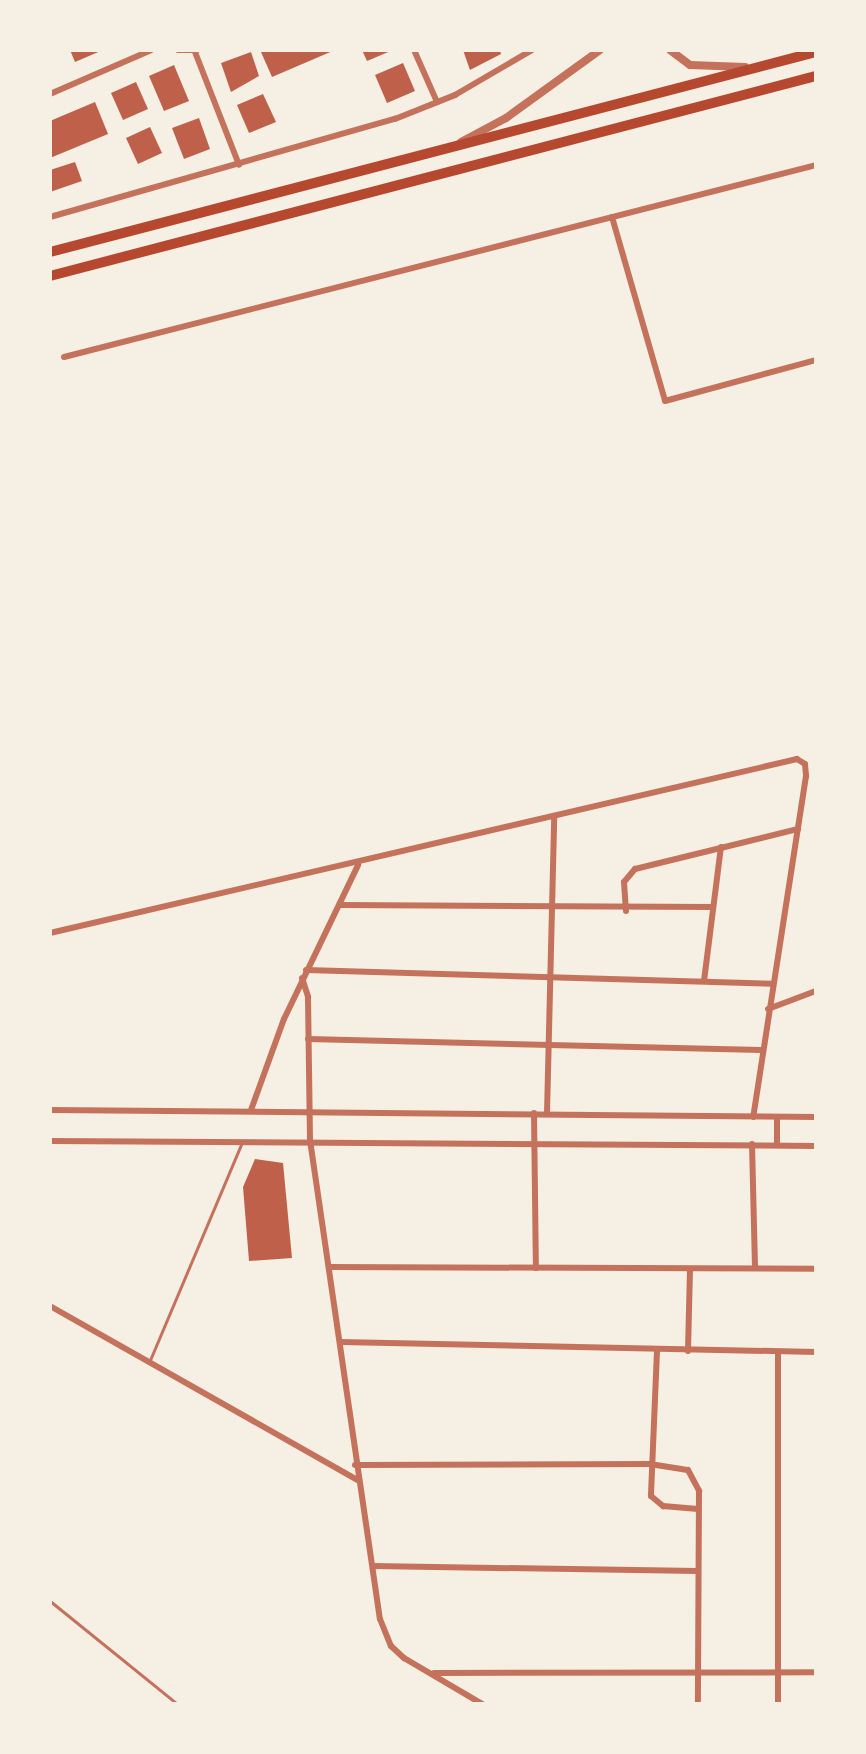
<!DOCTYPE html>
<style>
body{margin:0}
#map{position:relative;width:866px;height:1754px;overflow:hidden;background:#f6efe4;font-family:"Golos Text",sans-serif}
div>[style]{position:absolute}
.building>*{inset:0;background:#bf614a}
.path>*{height:3px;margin:-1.5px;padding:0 1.5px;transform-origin:1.5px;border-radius:1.5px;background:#b5482f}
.service>*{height:3px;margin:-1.5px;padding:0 1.5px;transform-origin:1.5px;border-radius:1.5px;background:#c5725c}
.minor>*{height:6px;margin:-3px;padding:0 3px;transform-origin:3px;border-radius:3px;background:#c5725c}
.tertiary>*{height:8px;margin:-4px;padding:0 4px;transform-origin:4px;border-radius:4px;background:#c5725c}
.trunk>*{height:10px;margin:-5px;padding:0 5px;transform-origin:5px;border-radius:5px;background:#b5482f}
span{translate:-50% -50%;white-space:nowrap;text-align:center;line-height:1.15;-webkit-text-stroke:8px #f6efe4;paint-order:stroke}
.frame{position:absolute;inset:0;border:52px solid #f6efe4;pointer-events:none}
</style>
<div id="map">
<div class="building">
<div style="clip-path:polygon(70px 50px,103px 50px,75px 62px)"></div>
<div style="clip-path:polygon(335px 50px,272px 77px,261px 52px,264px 50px)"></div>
<div style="clip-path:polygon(362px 50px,393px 50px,367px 61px)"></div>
<div style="clip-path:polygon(463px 50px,500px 50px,501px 54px,470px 70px)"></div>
<div style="clip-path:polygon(251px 52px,259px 76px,231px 92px,221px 63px)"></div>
<div style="clip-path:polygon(403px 63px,415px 91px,387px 103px,375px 75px)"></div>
<div style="clip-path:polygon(174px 65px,189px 101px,164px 111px,149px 76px)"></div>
<div style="clip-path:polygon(136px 82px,148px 109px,123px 120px,111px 93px)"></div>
<div style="clip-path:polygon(263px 94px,276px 122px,249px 133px,237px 105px)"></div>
<div style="clip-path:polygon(95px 102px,108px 134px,50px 158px,50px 121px)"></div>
<div style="clip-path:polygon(199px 118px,210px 149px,184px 159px,172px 128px)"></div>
<div style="clip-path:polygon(150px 127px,162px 153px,138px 164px,126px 138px)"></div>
<div style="clip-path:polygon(75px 162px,82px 181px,50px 192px,50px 170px)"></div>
<div style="clip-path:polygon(255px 1159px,283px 1163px,292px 1258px,249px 1261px,243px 1187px)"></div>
</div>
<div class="path">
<div style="left:50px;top:1703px;width:1px;rotate:45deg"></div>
</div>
<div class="service">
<div style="left:150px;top:1360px;width:237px;rotate:-67.1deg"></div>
<div style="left:50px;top:1601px;width:164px;rotate:39deg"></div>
</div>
<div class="minor">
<div style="left:178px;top:50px;width:19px"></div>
<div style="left:414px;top:50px;width:57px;rotate:66.1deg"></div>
<div style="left:195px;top:52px;width:121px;rotate:68.7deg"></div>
<div style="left:50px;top:94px;width:110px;rotate:-23.5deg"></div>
<div style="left:50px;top:217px;width:359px;rotate:-15.9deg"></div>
<div style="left:395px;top:119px;width:65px;rotate:-21.8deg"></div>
<div style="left:455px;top:95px;width:89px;rotate:-30.3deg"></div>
<div style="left:612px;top:217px;width:191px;rotate:73.9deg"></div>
<div style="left:665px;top:401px;width:156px;rotate:-15.2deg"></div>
<div style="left:64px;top:357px;width:776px;rotate:-14.32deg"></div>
<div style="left:340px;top:905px;width:373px;rotate:0.3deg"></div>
<div style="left:626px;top:911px;width:29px;rotate:-94deg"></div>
<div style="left:624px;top:882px;width:17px;rotate:-50deg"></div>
<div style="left:635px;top:869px;width:168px;rotate:-13.8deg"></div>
<div style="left:50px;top:933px;width:767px;rotate:-13.11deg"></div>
<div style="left:797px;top:759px;width:9px;rotate:32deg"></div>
<div style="left:805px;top:764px;width:12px;rotate:85deg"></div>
<div style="left:806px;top:776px;width:345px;rotate:98.8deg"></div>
<div style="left:306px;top:970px;width:466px;rotate:1.7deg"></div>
<div style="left:302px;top:978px;width:20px;rotate:72deg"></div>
<div style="left:308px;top:997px;width:143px;rotate:89.2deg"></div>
<div style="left:310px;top:1140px;width:484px;rotate:81.7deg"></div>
<div style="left:380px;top:1619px;width:29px;rotate:68deg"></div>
<div style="left:391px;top:1646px;width:18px;rotate:43deg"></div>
<div style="left:404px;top:1658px;width:91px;rotate:30.5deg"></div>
<div style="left:704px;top:981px;width:135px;rotate:-82.8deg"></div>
<div style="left:768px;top:1009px;width:51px;rotate:-20.6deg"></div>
<div style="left:308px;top:1039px;width:453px;rotate:1.4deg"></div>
<div style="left:50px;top:1110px;width:766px;rotate:0.52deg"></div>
<div style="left:251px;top:1110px;width:97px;rotate:-70.1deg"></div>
<div style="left:284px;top:1019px;width:171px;rotate:-64.3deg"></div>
<div style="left:534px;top:1113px;width:155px;rotate:89.3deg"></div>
<div style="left:547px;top:1113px;width:297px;rotate:-88.6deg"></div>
<div style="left:50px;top:1141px;width:766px;rotate:0.37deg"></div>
<div style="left:752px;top:1144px;width:124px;rotate:88.6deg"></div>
<div style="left:777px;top:1145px;width:28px;rotate:-90deg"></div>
<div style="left:329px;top:1267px;width:487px;rotate:0.2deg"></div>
<div style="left:50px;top:1306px;width:353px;rotate:29.5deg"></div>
<div style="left:340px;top:1342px;width:476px;rotate:1.2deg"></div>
<div style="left:657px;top:1351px;width:145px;rotate:92.4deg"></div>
<div style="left:651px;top:1496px;width:16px;rotate:40deg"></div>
<div style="left:663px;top:1506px;width:35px;rotate:5deg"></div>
<div style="left:688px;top:1351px;width:81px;rotate:-88.6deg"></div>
<div style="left:355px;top:1465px;width:295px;rotate:-0.2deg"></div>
<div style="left:650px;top:1464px;width:38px;rotate:9deg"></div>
<div style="left:688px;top:1470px;width:24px;rotate:62deg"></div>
<div style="left:699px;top:1491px;width:213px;rotate:90.3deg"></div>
<div style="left:373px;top:1566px;width:325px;rotate:0.9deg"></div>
<div style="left:434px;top:1673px;width:382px;rotate:-0.1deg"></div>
<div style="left:778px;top:1704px;width:352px;rotate:-90deg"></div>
</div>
<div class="tertiary">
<div style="left:670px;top:50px;width:25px;rotate:37deg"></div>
<div style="left:690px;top:65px;width:55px;rotate:2.1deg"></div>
<div style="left:461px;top:142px;width:51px;rotate:-28.1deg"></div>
<div style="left:506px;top:118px;width:116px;rotate:-35.9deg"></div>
</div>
<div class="trunk">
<div style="left:50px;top:252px;width:792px;rotate:-14.63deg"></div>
<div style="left:50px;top:276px;width:792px;rotate:-14.63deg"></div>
</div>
<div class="frame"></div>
</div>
